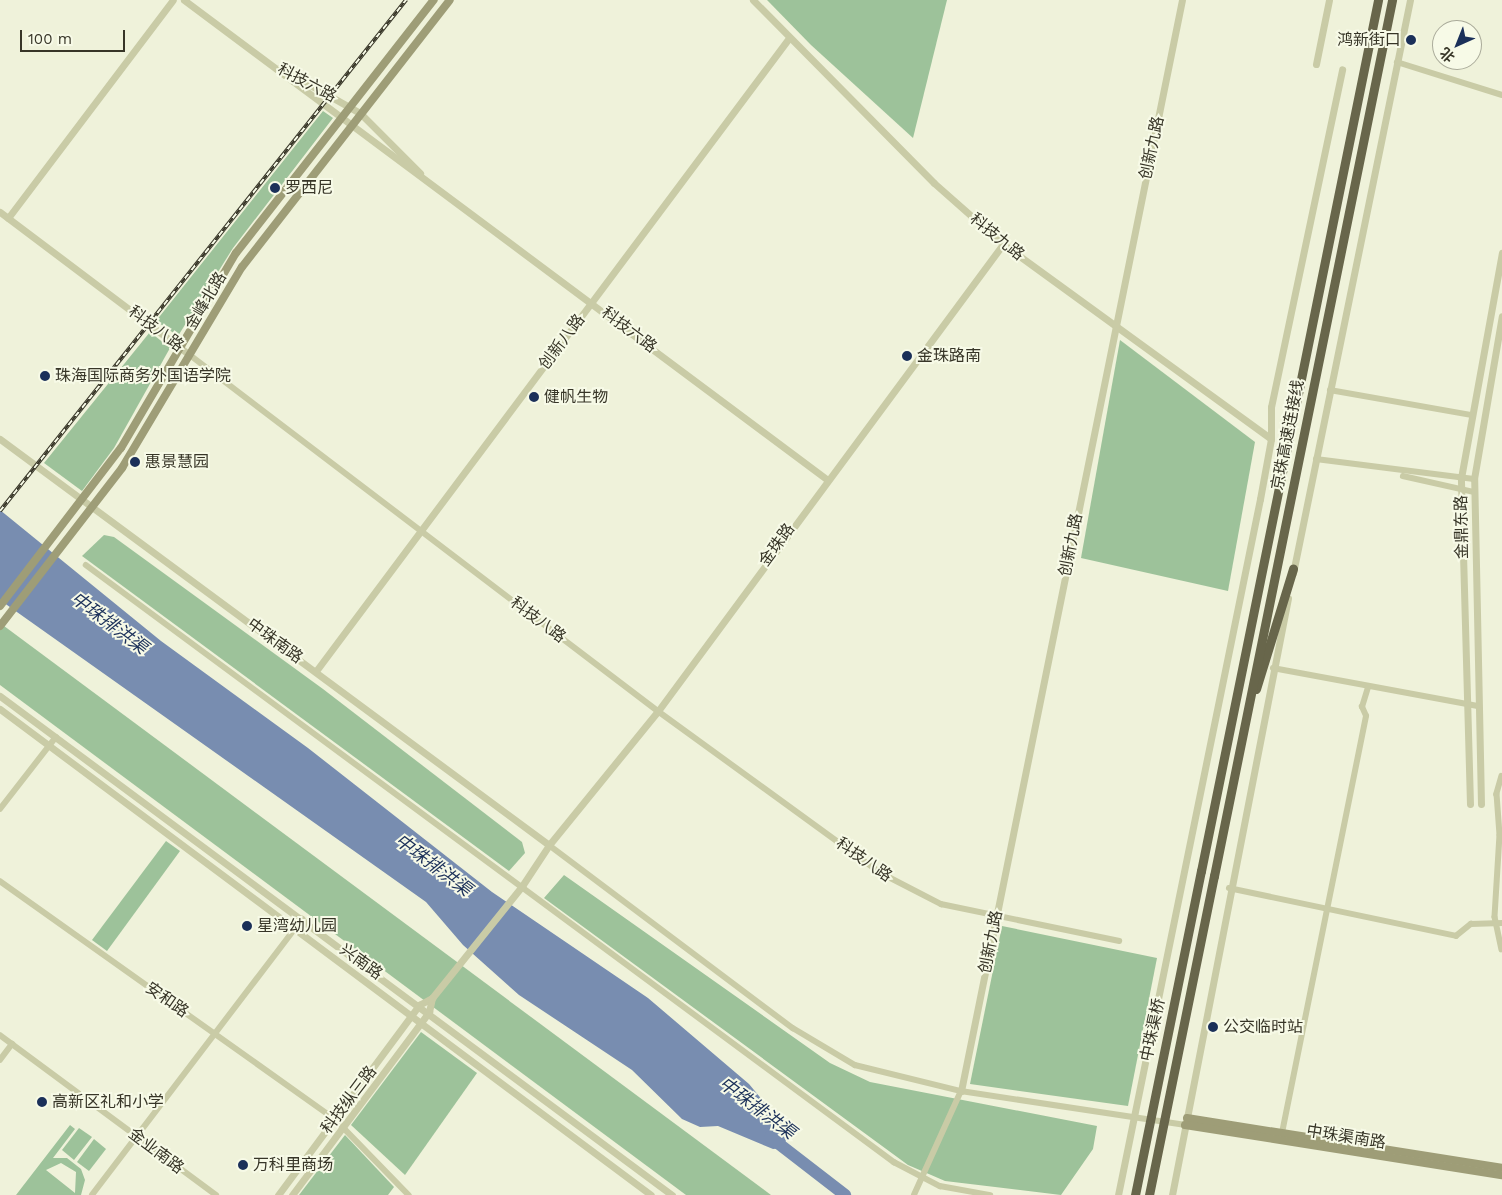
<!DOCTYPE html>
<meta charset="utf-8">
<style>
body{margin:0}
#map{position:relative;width:1502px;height:1195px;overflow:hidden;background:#eff2da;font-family:"Work Sans","Noto Sans SC",sans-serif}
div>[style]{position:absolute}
.green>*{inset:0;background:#9dc29a}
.water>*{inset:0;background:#788db0}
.river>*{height:12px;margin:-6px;padding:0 6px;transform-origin:6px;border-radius:6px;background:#788db0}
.minor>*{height:5.5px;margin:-2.75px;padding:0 2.75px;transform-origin:2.75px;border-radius:2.75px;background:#c9cba6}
.tertiary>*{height:7px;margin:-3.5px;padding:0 3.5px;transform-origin:3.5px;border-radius:3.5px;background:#c9cba6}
.secondary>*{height:8px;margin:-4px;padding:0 4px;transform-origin:4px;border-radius:4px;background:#9e9d77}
.trunk>*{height:9px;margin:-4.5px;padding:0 4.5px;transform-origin:4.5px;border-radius:4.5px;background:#68664b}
.rail>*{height:4px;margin-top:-2px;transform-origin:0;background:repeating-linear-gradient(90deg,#f7fae7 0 5.5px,#373527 0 11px);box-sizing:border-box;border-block:1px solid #373527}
.trunk-bridge>*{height:9px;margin:-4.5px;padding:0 4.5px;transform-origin:4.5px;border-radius:4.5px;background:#68664b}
.dots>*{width:14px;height:14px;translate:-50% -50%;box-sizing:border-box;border:2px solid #f7fae7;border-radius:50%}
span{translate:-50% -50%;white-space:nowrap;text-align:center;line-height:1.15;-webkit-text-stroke:4px #f7fae7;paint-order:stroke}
.poi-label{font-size:16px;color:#373527}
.right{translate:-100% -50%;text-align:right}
.left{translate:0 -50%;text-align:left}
.street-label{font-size:16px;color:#373527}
.water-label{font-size:18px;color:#1b3059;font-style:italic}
.north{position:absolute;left:1432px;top:20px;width:50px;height:50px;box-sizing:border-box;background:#f7fae7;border:1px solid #aaab9a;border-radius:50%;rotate:224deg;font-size:14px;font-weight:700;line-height:20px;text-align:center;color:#373527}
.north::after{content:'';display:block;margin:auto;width:18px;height:22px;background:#1b3059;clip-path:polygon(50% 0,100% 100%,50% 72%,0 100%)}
.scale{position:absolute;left:20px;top:30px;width:105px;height:22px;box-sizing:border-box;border:2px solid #373527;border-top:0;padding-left:6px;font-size:15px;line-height:18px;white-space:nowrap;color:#373527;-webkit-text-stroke:4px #f7fae7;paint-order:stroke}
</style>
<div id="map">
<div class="green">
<div style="clip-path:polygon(767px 0,947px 0,913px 138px,811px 45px)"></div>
<div style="clip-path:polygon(323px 111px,333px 118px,233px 248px,178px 336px,156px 321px)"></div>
<div style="clip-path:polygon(150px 332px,170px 348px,114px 448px,82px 491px,44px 463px)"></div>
<div style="clip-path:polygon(1120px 340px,1255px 442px,1228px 591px,1081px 558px)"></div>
<div style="clip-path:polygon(104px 535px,114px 537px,323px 689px,522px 842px,525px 853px,509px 871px,82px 556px)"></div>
<div style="clip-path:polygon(0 623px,771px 1195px,686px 1195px,0 685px)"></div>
<div style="clip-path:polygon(166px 841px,180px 851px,107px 951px,92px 940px)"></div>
<div style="clip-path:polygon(564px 875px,830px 1063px,870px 1082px,1097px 1126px,1093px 1149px,1061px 1195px,945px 1181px,908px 1165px,544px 898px)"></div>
<div style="clip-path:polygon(1002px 926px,1157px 958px,1128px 1106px,970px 1084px)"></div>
<div style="clip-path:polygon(421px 1032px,477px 1073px,405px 1175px,351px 1125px)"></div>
<div style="clip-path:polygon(evenodd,70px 1125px,75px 1129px,53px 1158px,67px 1158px,81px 1169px,85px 1180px,81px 1195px,16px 1195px,70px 1125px,61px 1163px,76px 1172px,75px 1193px,46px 1170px,61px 1163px)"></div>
<div style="clip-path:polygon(79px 1128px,92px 1137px,74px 1160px,62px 1150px)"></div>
<div style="clip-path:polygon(345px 1135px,394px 1187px,388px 1195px,299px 1195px)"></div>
<div style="clip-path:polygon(94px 1139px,106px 1149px,89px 1171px,77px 1162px)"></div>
</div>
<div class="water">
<div style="clip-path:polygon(0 510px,161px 641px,308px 748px,492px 892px,648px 998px,749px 1084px,783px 1125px,787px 1136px,784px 1148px,773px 1149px,718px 1126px,700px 1127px,682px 1119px,632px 1070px,519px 995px,463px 945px,426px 902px,0 600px)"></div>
</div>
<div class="river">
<div style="left:770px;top:1137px;width:95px;rotate:37.7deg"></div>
</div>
<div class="minor">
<div style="left:1397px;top:62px;width:110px;rotate:17.4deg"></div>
<div style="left:190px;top:355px;width:588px;rotate:37.26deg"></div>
<div style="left:658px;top:711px;width:276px;rotate:36deg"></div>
<div style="left:881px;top:873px;width:68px;rotate:27.3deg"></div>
<div style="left:941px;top:904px;width:182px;rotate:11.7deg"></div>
<div style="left:1330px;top:390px;width:144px;rotate:10deg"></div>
<div style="left:1316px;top:459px;width:159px;rotate:7.2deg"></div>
<div style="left:1403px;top:476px;width:73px;rotate:12.7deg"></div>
<div style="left:86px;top:565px;width:1005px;rotate:36.46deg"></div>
<div style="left:894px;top:1162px;width:52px;rotate:27.6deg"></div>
<div style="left:940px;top:1186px;width:51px;rotate:10.2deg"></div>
<div style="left:1273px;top:668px;width:208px;rotate:10.5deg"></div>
<div style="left:1502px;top:776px;width:19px;rotate:106deg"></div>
<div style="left:1497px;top:794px;width:41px;rotate:85.8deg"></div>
<div style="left:1500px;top:835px;width:82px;rotate:93.5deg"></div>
<div style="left:1495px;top:917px;width:33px;rotate:78deg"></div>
<div style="left:0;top:809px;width:91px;rotate:-52.1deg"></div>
<div style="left:549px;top:845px;width:305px;rotate:36.9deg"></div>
<div style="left:793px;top:1028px;width:72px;rotate:30.8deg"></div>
<div style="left:855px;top:1065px;width:109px;rotate:13.8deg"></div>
<div style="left:961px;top:1091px;width:227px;rotate:8.6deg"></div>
<div style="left:0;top:881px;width:411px;rotate:35.4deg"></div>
<div style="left:335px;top:1119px;width:106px;rotate:45.8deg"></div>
<div style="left:1229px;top:888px;width:232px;rotate:11.9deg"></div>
<div style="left:1456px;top:936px;width:19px;rotate:-39deg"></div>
<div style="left:1471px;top:924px;width:31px;rotate:-2deg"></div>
<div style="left:0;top:1035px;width:269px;rotate:36.5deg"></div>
<div style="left:0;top:1060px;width:20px;rotate:-53deg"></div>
<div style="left:1282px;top:1133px;width:425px;rotate:-78.6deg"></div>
<div style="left:1366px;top:716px;width:10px;rotate:-114deg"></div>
<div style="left:1362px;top:707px;width:21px;rotate:-73deg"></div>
<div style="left:92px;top:1195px;width:347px;rotate:-52.7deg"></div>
<div style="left:914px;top:1195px;width:114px;rotate:-65.7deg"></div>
</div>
<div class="tertiary">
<div style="left:184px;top:0;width:800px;rotate:36.71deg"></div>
<div style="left:753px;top:0;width:257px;rotate:45.3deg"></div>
<div style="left:934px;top:183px;width:92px;rotate:41.5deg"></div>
<div style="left:1003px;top:244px;width:331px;rotate:36deg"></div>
<div style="left:1316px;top:64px;width:65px;rotate:-78.5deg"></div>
<div style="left:280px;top:68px;width:92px;rotate:29.4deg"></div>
<div style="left:360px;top:113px;width:85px;rotate:45deg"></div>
<div style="left:0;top:212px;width:238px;rotate:37deg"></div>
<div style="left:8px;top:218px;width:273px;rotate:-52.9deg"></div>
<div style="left:0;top:439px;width:683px;rotate:36.48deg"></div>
<div style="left:1293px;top:573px;width:585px;rotate:-78.46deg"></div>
<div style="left:316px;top:671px;width:790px;rotate:-53.23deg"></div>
<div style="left:0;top:696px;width:837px;rotate:36.6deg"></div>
<div style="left:0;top:709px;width:812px;rotate:36.74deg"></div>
<div style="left:1470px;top:804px;width:326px;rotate:-91.6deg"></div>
<div style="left:1461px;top:478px;width:229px;rotate:-79.7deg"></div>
<div style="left:1481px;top:804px;width:325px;rotate:-91.2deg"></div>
<div style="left:1474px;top:479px;width:165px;rotate:-80.3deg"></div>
<div style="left:961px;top:1091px;width:1113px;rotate:-78.55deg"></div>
<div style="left:278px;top:1195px;width:237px;rotate:-53.4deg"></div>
<div style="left:419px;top:1005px;width:15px;rotate:-28deg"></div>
<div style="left:432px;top:998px;width:144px;rotate:-51.2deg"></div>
<div style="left:522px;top:886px;width:49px;rotate:-56.6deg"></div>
<div style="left:549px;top:845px;width:173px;rotate:-50.9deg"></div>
<div style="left:658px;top:711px;width:581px;rotate:-53.54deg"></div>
<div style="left:292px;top:1195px;width:229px;rotate:-53.2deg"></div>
<div style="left:429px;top:1012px;width:14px;rotate:-78deg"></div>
<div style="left:1118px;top:1195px;width:710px;rotate:-78.47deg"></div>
<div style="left:1260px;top:499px;width:61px;rotate:-79.6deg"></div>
<div style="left:1271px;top:439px;width:32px;rotate:-90deg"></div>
<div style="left:1271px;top:407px;width:345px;rotate:-78.1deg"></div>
<div style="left:1172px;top:1195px;width:608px;rotate:-79deg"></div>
</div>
<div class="secondary">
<div style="left:0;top:606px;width:199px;rotate:-52.6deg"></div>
<div style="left:121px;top:448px;width:226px;rotate:-59.5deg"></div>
<div style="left:236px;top:253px;width:321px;rotate:-52deg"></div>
<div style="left:0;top:626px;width:200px;rotate:-52.3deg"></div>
<div style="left:122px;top:468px;width:234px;rotate:-59.2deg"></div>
<div style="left:242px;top:267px;width:338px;rotate:-52.1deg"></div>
<div style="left:1187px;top:1118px;width:319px;rotate:9deg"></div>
<div style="left:1185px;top:1125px;width:321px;rotate:9deg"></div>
</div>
<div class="trunk">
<div style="left:1256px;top:689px;width:126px;rotate:-72.9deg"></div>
<div style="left:1201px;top:871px;width:889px;rotate:-78.51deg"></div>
<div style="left:1214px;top:876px;width:894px;rotate:-78.51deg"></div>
</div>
<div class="rail">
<div style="left:0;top:511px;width:653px;rotate:-51.53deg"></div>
</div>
<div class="trunk-bridge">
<div style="left:1135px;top:1195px;width:331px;rotate:-78.5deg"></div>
<div style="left:1149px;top:1195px;width:326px;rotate:-78.5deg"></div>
</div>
<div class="dots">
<div style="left:1411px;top:40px;background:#1b3059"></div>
<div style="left:275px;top:188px;background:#1b3059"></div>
<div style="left:907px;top:356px;background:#1b3059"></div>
<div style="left:45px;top:376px;background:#1b3059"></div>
<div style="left:534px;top:397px;background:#1b3059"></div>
<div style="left:135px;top:462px;background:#1b3059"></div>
<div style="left:247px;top:926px;background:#1b3059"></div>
<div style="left:1213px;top:1027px;background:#1b3059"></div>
<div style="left:42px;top:1102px;background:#1b3059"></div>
<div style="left:243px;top:1165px;background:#1b3059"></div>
</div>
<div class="poi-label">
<span class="right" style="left:1401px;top:40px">鸿新街口</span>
<span class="left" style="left:285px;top:188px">罗西尼</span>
<span class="left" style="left:917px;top:356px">金珠路南</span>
<span class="left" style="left:55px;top:376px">珠海国际商务外国语学院</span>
<span class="left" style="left:544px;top:397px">健帆生物</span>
<span class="left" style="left:145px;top:462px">惠景慧园</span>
<span class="left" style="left:257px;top:926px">星湾幼儿园</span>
<span class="left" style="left:1223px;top:1027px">公交临时站</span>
<span class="left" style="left:52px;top:1102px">高新区礼和小学</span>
<span class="left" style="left:253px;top:1165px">万科里商场</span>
</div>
<div class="street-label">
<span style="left:307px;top:83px;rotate:28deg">科技六路</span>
<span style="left:1152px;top:148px;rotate:-78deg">创新九路</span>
<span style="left:997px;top:237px;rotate:39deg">科技九路</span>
<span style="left:206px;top:301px;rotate:-59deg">金峰北路</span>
<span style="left:156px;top:329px;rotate:37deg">科技八路</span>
<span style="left:629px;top:330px;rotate:37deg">科技六路</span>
<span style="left:562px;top:342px;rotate:-53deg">创新八路</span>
<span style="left:1288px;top:435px;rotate:-79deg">京珠高速连接线</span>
<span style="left:1462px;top:527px;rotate:-91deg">金鼎东路</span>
<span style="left:777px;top:545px;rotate:-54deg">金珠路</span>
<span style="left:1071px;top:545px;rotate:-79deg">创新九路</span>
<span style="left:538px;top:620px;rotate:37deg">科技八路</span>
<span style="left:275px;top:641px;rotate:36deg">中珠南路</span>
<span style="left:864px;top:860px;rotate:35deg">科技八路</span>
<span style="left:991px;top:942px;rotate:-79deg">创新九路</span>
<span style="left:361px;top:962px;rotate:36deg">兴南路</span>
<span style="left:167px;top:1000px;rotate:35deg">安和路</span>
<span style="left:1153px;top:1030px;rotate:-78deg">中珠渠桥</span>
<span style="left:349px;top:1100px;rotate:-53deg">科技纵三路</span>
<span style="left:1346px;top:1137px;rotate:9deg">中珠渠南路</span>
<span style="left:156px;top:1151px;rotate:37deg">金业南路</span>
</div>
<div class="water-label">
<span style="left:109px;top:623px;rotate:37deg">中珠排洪渠</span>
<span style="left:433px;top:865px;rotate:37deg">中珠排洪渠</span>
<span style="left:757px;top:1108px;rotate:37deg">中珠排洪渠</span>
</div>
<div class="north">北</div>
<div class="scale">100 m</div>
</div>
